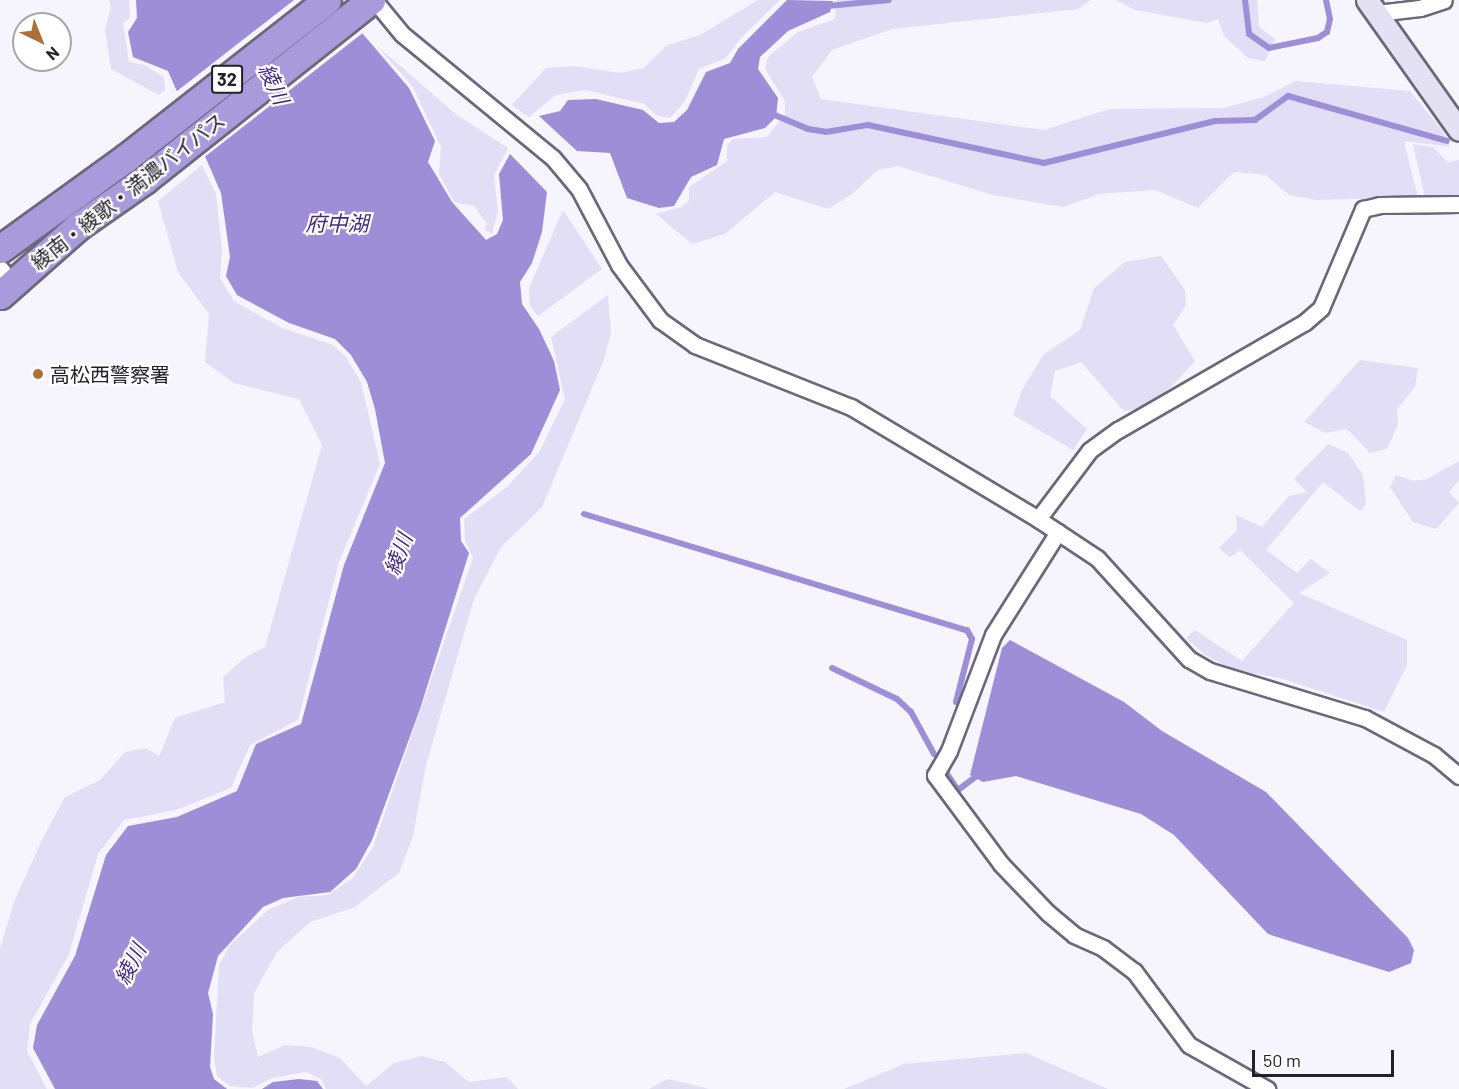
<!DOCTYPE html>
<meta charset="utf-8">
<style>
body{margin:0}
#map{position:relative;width:1459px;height:1089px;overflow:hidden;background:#f6f4fd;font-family:Barlow,"Noto Sans JP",sans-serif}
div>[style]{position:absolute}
.green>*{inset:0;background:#e2def6}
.water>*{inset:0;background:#9e8dd7}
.pier>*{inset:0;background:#f6f4fd}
.stream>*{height:6px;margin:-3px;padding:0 3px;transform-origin:3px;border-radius:3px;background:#9e8dd7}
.roads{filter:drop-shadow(2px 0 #6b687a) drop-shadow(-2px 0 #6b687a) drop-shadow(0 2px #6b687a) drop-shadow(0 -2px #6b687a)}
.street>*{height:15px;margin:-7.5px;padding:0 7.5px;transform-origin:7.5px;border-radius:7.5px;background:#fff}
.secondary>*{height:21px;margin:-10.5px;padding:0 10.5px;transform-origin:10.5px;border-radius:10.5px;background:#e5e1f4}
.highway>*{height:27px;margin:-13.5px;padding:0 13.5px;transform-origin:13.5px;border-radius:13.5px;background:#a99bdb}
.dots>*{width:16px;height:16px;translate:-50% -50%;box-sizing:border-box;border:3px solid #fff;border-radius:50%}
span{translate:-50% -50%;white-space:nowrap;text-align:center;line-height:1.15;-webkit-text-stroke:4.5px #fff;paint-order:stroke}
.shield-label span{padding:2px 4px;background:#fff;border:2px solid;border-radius:4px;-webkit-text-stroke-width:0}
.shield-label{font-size:18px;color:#222028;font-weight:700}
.street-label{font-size:20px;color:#222028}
.poi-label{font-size:20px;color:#222028}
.left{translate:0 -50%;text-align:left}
.water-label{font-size:21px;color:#462a80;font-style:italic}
.north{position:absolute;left:12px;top:12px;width:60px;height:60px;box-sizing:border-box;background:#fff;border:2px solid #a7a6a9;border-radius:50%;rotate:137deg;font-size:16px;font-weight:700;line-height:24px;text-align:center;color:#222028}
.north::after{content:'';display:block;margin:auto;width:21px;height:27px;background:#af6f37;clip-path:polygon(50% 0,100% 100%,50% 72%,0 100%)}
.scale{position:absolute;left:1252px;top:1050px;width:142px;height:27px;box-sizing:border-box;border:3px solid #222028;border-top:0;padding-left:8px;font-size:18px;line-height:21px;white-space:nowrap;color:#222028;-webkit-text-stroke:4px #fff;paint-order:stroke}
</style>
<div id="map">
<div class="green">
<div style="clip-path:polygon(109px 0,129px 0,130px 18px,123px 23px,129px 62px,144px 65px,164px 77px,165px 90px,159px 95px,111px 69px,105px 29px,111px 7px)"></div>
<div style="clip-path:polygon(758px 0,780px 0,741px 38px,726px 58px,699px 69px,685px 101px,670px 118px,656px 115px,644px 104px,586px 90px,556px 95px,529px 117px,512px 105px,546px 68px,574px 66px,620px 73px,644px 68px,667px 45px,700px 35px)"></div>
<div style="clip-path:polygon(836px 0,1091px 0,1078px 9px,892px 29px,832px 50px,812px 77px,821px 99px,1044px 130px,1109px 109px,1224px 108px,1264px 97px,1296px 81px,1410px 91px,1443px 131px,1450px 147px,1404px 141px,1418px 197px,1316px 200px,1289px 195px,1266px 175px,1234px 172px,1198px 208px,1155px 190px,1099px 194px,1064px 207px,993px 195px,898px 166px,878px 170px,852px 194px,828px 209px,775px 192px,725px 234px,692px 244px,656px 214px,682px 207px,689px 200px,689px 187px,727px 161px,727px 145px,733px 139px,767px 137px,785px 114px,785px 101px,765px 69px,768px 57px,798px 32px,835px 19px)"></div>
<div style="clip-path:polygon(1115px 0,1257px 0,1259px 27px,1275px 39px,1265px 61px,1248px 58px,1224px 36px,1218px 19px,1207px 23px,1135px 10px)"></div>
<div style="clip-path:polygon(376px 45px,457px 115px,508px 148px,494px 175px,498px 211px,492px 234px,484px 229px,487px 224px,474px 206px,454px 202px,439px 174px,441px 147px,413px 87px)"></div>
<div style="clip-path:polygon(1413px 144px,1433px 147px,1448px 162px,1459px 160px,1459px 197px,1425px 197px)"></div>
<div style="clip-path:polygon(202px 165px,216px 194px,222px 250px,220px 278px,234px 301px,282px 328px,333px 345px,346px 357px,361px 382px,380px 464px,339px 562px,298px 720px,250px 745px,231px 788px,176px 810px,124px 820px,98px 854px,69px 954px,30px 1024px,27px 1051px,47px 1089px,0 1089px,0 949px,14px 902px,43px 838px,65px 797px,100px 780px,125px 752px,146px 748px,159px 756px,175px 718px,225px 702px,223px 677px,246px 657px,265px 647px,322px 445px,299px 399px,234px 383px,205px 362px,209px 314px,178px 272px,158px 201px)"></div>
<div style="clip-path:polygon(563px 210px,602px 269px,538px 316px,530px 306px,529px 288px)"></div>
<div style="clip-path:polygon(1161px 256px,1185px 290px,1186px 305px,1173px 325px,1195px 361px,1172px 386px,1145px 407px,1124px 411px,1081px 362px,1055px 371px,1050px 396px,1087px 429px,1073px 450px,1013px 415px,1022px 390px,1043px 355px,1080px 330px,1094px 288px,1125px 262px)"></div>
<div style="clip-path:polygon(608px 295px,611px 333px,603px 362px,542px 507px,501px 547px,474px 599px,426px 765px,413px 836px,399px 873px,355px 907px,310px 922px,277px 952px,254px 993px,252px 1031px,258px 1057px,285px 1045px,311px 1047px,340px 1058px,366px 1086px,394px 1063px,422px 1056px,445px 1062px,469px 1082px,507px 1077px,518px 1089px,326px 1089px,321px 1079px,306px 1072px,272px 1078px,252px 1088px,230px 1086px,217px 1076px,214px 1058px,219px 965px,230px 945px,268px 910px,298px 897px,328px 895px,353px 878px,373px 847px,473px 558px,465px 540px,464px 519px,507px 487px,540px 451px,565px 399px,551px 337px)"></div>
<div style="clip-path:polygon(1360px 360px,1418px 368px,1415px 387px,1397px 409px,1398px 424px,1387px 449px,1370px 453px,1347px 429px,1325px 433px,1304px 422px)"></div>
<div style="clip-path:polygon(1328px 444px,1348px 453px,1363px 475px,1366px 504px,1360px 511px,1323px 482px,1266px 550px,1297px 573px,1311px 559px,1330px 573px,1299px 593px,1407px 640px,1407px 665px,1384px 712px,1280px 678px,1234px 670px,1205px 655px,1186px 638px,1195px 630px,1242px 661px,1294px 603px,1240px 550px,1230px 557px,1219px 548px,1237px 530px,1236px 515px,1262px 527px,1289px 496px,1307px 492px,1294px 479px)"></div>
<div style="clip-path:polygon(1459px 461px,1459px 480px,1449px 492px,1459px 503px,1436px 529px,1413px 522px,1390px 487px,1396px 475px,1414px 481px,1427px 479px)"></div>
<div style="clip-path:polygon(1026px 1053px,1108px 1089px,844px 1089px,904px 1064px)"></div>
<div style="clip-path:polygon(668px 1079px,709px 1089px,649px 1089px)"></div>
</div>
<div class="water">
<div style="clip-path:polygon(136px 0,334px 0,409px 88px,435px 141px,428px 162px,452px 202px,486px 240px,497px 234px,503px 220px,499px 174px,510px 154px,547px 192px,542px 232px,532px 263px,520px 282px,522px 304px,539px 329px,554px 361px,560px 390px,531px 454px,460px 518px,461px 541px,469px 553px,420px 709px,372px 840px,356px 869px,330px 892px,283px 898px,263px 907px,218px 956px,208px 993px,213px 1014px,210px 1067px,214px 1079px,227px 1089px,55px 1089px,33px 1048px,37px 1025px,75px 956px,106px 855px,128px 826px,177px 817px,237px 791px,256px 744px,301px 724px,344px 565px,385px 463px,375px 409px,367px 382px,351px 355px,335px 339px,289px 323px,237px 295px,226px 276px,230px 257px,221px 193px,168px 71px,133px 57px,128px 32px,137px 18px)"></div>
<div style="clip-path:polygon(787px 0,833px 1px,830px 12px,788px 31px,760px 57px,758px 69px,778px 98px,776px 117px,765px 128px,724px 139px,717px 165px,691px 177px,674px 206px,659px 208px,627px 198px,610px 153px,577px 151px,539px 116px,560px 111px,568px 100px,596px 99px,643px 110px,659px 123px,674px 122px,687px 110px,706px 72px,730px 63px,738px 49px)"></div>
<div style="clip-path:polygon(1010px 640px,1124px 702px,1162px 731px,1266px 792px,1408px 938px,1414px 950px,1411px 963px,1389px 972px,1268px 934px,1174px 835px,1141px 814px,1016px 776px,983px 782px,970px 775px,1002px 648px)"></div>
<div style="clip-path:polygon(299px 1079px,317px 1081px,323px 1089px,262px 1089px,273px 1082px)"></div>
</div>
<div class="pier">
<div style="clip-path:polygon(294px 0,338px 0,364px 32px,202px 159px,172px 95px)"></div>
</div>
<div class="stream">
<div style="left:1245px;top:0;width:34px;rotate:83deg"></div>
<div style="left:1249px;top:34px;width:24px;rotate:35deg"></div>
<div style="left:1269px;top:48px;width:50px;rotate:-11.5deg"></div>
<div style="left:1318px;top:38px;width:11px;rotate:-34deg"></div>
<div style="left:1327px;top:32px;width:13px;rotate:-77deg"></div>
<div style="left:1330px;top:19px;width:19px;rotate:-102deg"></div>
<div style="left:828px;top:6px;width:61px;rotate:-5.6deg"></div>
<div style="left:770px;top:113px;width:41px;rotate:22.8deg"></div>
<div style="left:808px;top:129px;width:18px;rotate:9deg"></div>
<div style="left:826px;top:132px;width:43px;rotate:-9.5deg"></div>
<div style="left:868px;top:125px;width:180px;rotate:12.2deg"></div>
<div style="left:1044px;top:163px;width:176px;rotate:-13.8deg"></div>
<div style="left:1215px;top:121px;width:40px;rotate:-1.4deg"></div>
<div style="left:1255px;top:120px;width:41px;rotate:-36deg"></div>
<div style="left:1288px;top:96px;width:165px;rotate:15.8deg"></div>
<div style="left:584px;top:514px;width:400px;rotate:16.9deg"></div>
<div style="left:967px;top:630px;width:10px;rotate:61deg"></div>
<div style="left:972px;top:639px;width:65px;rotate:104.3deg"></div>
<div style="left:832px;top:668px;width:72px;rotate:25.5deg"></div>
<div style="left:897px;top:699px;width:19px;rotate:43deg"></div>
<div style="left:911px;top:712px;width:48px;rotate:61.3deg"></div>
<div style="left:943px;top:768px;width:27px;rotate:56deg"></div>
<div style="left:958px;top:790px;width:26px;rotate:-37deg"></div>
</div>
<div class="roads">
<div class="street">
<div style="left:374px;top:0;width:44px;rotate:50.5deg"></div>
<div style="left:402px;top:34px;width:195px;rotate:39.4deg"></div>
<div style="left:553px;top:158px;width:40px;rotate:50deg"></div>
<div style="left:579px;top:189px;width:86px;rotate:62.2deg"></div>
<div style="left:619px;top:265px;width:69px;rotate:53.3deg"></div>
<div style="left:660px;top:320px;width:43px;rotate:35.5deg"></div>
<div style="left:695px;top:345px;width:168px;rotate:21.7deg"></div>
<div style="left:851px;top:407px;width:218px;rotate:30.9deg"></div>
<div style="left:1038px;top:519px;width:71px;rotate:33.5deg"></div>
<div style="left:1097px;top:558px;width:137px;rotate:47.7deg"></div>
<div style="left:1189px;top:659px;width:24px;rotate:30deg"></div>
<div style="left:1210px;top:671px;width:162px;rotate:16.9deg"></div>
<div style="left:1365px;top:718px;width:78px;rotate:28.2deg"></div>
<div style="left:1434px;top:755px;width:33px;rotate:40deg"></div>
<div style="left:1377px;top:13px;width:43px;rotate:-6.6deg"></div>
<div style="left:1420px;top:8px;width:25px;rotate:-18deg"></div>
<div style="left:0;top:268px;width:18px;rotate:49deg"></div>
<div style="left:1038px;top:519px;width:86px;rotate:-53deg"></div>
<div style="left:1090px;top:450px;width:34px;rotate:-36deg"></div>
<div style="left:1118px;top:430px;width:216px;rotate:-30deg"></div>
<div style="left:1305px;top:322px;width:21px;rotate:-41deg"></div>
<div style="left:1321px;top:308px;width:108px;rotate:-67deg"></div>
<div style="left:1363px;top:209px;width:17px;rotate:-13deg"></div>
<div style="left:1380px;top:205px;width:79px;rotate:-0.7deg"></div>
<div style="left:1058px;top:532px;width:122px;rotate:122.3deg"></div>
<div style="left:993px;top:635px;width:124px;rotate:110.8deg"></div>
<div style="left:949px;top:751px;width:28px;rotate:120deg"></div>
<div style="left:935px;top:775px;width:111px;rotate:53.4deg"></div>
<div style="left:1001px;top:864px;width:68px;rotate:46.2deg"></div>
<div style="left:1048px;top:913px;width:34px;rotate:40deg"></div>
<div style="left:1074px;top:935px;width:32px;rotate:24deg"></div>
<div style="left:1103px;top:948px;width:39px;rotate:37deg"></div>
<div style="left:1134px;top:971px;width:92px;rotate:53.4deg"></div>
<div style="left:1189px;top:1045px;width:90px;rotate:29.4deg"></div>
</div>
<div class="secondary">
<div style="left:1367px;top:0;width:159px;rotate:54.7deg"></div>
</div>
<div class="highway">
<div style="left:0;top:249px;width:157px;rotate:-35.9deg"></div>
<div style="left:127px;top:157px;width:254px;rotate:-38.1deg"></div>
<div style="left:0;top:295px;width:103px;rotate:-41.4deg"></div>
<div style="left:77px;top:227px;width:82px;rotate:-35deg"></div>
<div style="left:144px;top:180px;width:290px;rotate:-38.4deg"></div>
</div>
</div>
<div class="dots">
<div style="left:38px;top:374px;background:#af6f37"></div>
</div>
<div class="shield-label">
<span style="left:227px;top:79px">32</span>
</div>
<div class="street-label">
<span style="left:128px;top:191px;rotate:-38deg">綾南・綾歌・満濃バイパス</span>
</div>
<div class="poi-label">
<span class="left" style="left:50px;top:374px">高松西警察署</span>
</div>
<div class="water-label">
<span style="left:274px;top:84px;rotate:65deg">綾川</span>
<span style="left:337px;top:223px">府中湖</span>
<span style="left:398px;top:554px;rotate:-70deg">綾川</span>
<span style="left:130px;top:964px;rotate:-63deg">綾川</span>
</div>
<div class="north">N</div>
<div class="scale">50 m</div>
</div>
